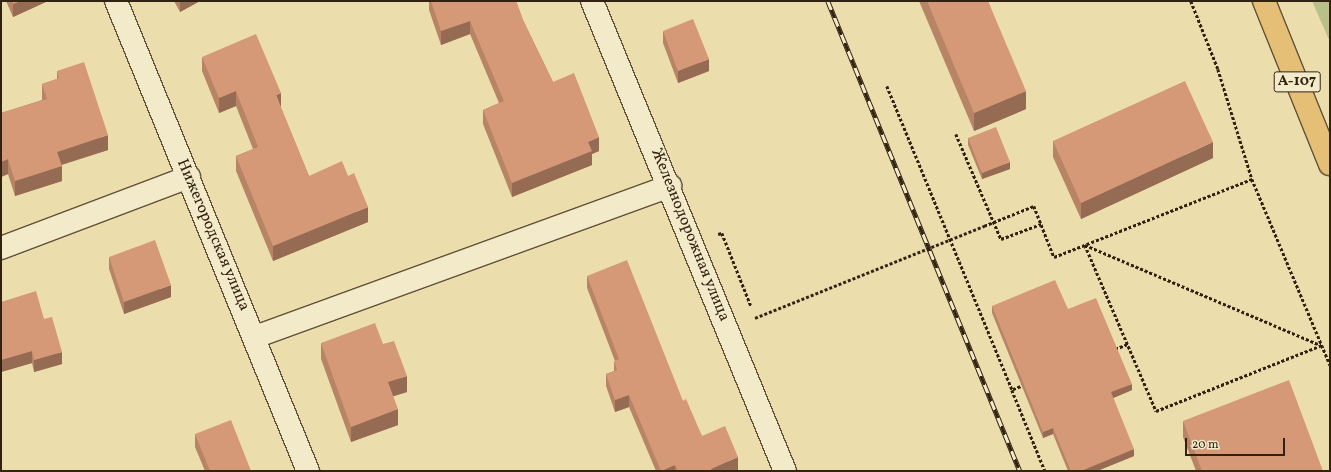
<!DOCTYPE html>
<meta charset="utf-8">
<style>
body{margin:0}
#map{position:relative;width:1331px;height:472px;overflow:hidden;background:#ecdeac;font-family:Vollkorn,serif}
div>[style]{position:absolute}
.green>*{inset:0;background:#b9c188}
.path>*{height:2.5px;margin-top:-1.25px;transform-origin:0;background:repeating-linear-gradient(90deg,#322212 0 3px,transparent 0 5px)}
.roads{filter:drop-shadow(1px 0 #605138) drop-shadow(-1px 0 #605138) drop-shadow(0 1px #605138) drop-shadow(0 -1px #605138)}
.minor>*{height:22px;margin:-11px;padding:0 11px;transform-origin:11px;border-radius:11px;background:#f3eac9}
.primary>*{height:22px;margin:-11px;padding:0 11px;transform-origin:11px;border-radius:11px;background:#e6bf76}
.rail>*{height:4.5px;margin-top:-2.25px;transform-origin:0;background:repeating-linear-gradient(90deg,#f3eac9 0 9px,#322212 0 18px);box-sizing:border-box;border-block:1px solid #322212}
.path-bridge>*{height:2.5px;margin-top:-1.25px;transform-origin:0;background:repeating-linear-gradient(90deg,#322212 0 3px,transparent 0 5px)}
.wall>*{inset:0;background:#b78466}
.shaded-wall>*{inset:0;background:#956b53}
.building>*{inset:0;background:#d59977}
span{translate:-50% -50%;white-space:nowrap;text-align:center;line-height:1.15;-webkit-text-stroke:3.5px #f3eac9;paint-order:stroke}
.shield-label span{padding:1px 3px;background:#f3eac9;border:1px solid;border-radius:3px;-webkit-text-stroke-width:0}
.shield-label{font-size:15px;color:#322212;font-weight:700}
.street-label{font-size:16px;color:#322212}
.frame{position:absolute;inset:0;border:2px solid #322212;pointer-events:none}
.scale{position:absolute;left:1185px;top:438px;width:100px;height:18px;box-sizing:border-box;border:2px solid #322212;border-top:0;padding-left:5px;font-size:12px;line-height:14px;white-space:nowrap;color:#322212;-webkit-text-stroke:3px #f3eac9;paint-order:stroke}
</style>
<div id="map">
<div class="green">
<div style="clip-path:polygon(1312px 1px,1330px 1px,1330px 42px)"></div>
</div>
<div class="path">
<div style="left:1191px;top:1px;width:73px;rotate:68.3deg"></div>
<div style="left:1218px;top:69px;width:115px;rotate:72.8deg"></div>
<div style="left:1252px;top:179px;width:202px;rotate:67.2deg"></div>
<div style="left:887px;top:86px;width:329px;rotate:67.6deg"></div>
<div style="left:956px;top:134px;width:114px;rotate:66.8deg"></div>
<div style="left:1001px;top:239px;width:43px;rotate:-20.6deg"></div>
<div style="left:984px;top:226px;width:54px;rotate:-21.8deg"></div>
<div style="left:1034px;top:206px;width:55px;rotate:68.6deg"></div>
<div style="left:1054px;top:257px;width:213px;rotate:-21.5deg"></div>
<div style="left:718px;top:234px;width:4px;rotate:-14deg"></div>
<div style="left:722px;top:233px;width:79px;rotate:68.3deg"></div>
<div style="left:1085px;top:245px;width:181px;rotate:66.8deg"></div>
<div style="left:1156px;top:411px;width:179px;rotate:-21.7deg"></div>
<div style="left:1085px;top:245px;width:256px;rotate:23deg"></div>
<div style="left:1115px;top:349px;width:14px;rotate:-21deg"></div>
<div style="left:1025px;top:385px;width:14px;rotate:159deg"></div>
<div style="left:1012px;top:390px;width:87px;rotate:67.8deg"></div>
</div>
<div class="roads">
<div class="minor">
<div style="left:116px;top:1px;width:508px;rotate:67.78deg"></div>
<div style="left:592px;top:1px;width:508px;rotate:67.68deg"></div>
<div style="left:1px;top:248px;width:201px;rotate:-20.7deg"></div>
<div style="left:255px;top:337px;width:442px;rotate:-20deg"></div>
</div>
<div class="primary">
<div style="left:1264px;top:1px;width:176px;rotate:68deg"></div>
</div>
</div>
<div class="rail">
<div style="left:828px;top:1px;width:508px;rotate:67.78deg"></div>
</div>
<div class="path-bridge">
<div style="left:755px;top:318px;width:247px;rotate:-21.9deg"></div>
</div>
<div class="wall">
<div style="clip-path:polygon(6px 1px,48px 1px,13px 17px)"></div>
<div style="clip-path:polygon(174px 1px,200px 1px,180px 12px)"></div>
<div style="clip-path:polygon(429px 1px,516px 1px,523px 20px,553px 82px,599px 151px,592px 154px,592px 165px,512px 197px,483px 124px,483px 110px,499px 103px,470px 34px,441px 45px,429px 10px)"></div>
<div style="clip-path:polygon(919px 1px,988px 1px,1026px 109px,974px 131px)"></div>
<div style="clip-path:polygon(663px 31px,709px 71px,678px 83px,663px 43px)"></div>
<div style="clip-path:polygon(202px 57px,281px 108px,309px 176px,368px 222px,273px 261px,236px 171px,236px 156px,253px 149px,236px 106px,219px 113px,202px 71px)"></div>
<div style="clip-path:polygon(57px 71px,108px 150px,62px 165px,62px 181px,15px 196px,8px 174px,1px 177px,1px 113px,42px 100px,42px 84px,57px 79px)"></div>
<div style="clip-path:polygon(968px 138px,1010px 169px,982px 179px,968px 145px)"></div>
<div style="clip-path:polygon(1053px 141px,1213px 158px,1081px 219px,1053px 157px)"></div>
<div style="clip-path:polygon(109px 257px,171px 297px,124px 314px,109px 269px)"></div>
<div style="clip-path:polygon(587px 276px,683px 401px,702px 436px,738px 470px,735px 471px,656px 471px,629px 407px,615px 412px,606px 386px,606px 374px,614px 371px,614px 361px,615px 361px,587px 288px)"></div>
<div style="clip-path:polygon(1px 302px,44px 319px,62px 364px,34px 372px,32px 363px,1px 372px)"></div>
<div style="clip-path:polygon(992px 306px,1068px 309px,1132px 390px,1113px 398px,1134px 456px,1097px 471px,1068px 471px,1053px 434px,1043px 438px,992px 313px)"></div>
<div style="clip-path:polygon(321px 343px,383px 344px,407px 392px,393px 396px,398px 425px,351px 442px,321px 359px)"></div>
<div style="clip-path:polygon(1183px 421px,1323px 471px,1196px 471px,1183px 437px)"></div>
<div style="clip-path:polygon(195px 434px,251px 471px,205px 471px,195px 447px)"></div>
</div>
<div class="shaded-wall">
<div style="clip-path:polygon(21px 1px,48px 1px,13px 17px,13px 4px)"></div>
<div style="clip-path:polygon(180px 1px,200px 1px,180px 12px)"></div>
<div style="clip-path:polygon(470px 21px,470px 34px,441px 45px,441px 31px)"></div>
<div style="clip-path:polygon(709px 59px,709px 71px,678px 83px,678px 71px)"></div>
<div style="clip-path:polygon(236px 91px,236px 106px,219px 113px,219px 98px)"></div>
<div style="clip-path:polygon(1026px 91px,1026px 109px,974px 131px,974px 113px)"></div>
<div style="clip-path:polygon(281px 93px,281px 108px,276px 95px)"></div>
<div style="clip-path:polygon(108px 135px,108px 150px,57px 166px,57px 152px)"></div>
<div style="clip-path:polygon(599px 137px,599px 151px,592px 154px,592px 165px,512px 197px,512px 183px,588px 142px)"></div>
<div style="clip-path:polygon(1213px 142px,1213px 158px,1081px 219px,1081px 203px)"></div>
<div style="clip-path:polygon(8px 159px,8px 174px,1px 177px,1px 162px)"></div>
<div style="clip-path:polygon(1010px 162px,1010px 169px,982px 179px,982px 173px)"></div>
<div style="clip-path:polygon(62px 166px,62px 181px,15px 196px,15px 181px)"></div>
<div style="clip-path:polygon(368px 207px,368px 222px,273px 261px,273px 246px)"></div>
<div style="clip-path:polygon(171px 285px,171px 297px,124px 314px,124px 302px)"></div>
<div style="clip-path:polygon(32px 351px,32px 363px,1px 372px,1px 360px)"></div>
<div style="clip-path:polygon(62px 352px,62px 364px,34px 372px,34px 360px)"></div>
<div style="clip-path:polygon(407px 376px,407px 392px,388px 398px,388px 382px)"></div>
<div style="clip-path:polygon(1132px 384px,1132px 390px,1111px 399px,1111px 392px)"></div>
<div style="clip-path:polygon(629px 395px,629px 407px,615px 412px,615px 400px)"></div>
<div style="clip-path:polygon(398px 409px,398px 425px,351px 442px,351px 427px)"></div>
<div style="clip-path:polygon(1053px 428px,1053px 434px,1043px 438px,1043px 432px)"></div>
<div style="clip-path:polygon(1134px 449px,1134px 456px,1097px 471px,1081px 471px)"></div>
<div style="clip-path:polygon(738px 457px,738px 470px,735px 471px,711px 471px,711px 469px)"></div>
<div style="clip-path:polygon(675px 465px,675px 471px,662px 471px)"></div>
</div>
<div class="building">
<div style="clip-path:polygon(12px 1px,21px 1px,13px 4px)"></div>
<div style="clip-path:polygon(431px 1px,516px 1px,523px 20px,553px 82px,574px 73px,599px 137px,588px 142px,592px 151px,512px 183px,483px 110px,504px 101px,470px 21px,441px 31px)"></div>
<div style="clip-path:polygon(927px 1px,988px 1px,1026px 91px,974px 113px)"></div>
<div style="clip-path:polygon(693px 19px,709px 59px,678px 71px,663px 31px)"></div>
<div style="clip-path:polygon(256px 34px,281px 93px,276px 95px,309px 176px,342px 161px,348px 176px,354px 173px,368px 207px,273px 246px,236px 156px,258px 147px,236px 91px,219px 98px,202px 57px)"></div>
<div style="clip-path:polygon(84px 62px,108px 135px,57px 152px,62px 166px,15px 181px,8px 159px,1px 162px,1px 113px,47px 99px,42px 84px,59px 78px,57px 71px)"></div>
<div style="clip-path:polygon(1185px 81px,1213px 142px,1081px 203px,1053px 141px)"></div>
<div style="clip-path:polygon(996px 127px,1010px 162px,982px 173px,968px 138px)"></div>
<div style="clip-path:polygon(155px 240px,171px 285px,124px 302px,109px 257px)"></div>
<div style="clip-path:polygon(627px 260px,683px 401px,686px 399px,702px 436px,725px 426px,738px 457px,711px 469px,712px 471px,678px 471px,675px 465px,661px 471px,629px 395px,615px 400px,606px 374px,617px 370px,614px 361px,619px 359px,587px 276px)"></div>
<div style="clip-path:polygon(1055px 280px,1068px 309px,1096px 298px,1132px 384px,1111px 392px,1134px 449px,1081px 471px,1071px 471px,1053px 428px,1043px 432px,992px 306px)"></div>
<div style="clip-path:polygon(36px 291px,44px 319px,52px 317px,62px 352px,34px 360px,32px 351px,1px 360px,1px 302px)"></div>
<div style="clip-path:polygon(375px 323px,383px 344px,394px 341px,407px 376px,388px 382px,398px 409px,351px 427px,321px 343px)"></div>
<div style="clip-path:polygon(1289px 380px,1323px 471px,1202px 471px,1183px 421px)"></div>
<div style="clip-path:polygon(231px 420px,251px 471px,210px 471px,195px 434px)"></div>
</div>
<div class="shield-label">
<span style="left:1297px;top:82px">А-107</span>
</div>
<div class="street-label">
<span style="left:213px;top:235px;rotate:67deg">Нижегородская улица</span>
<span style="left:690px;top:235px;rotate:68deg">Железнодорожная улица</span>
</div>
<div class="frame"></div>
<div class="scale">20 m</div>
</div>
